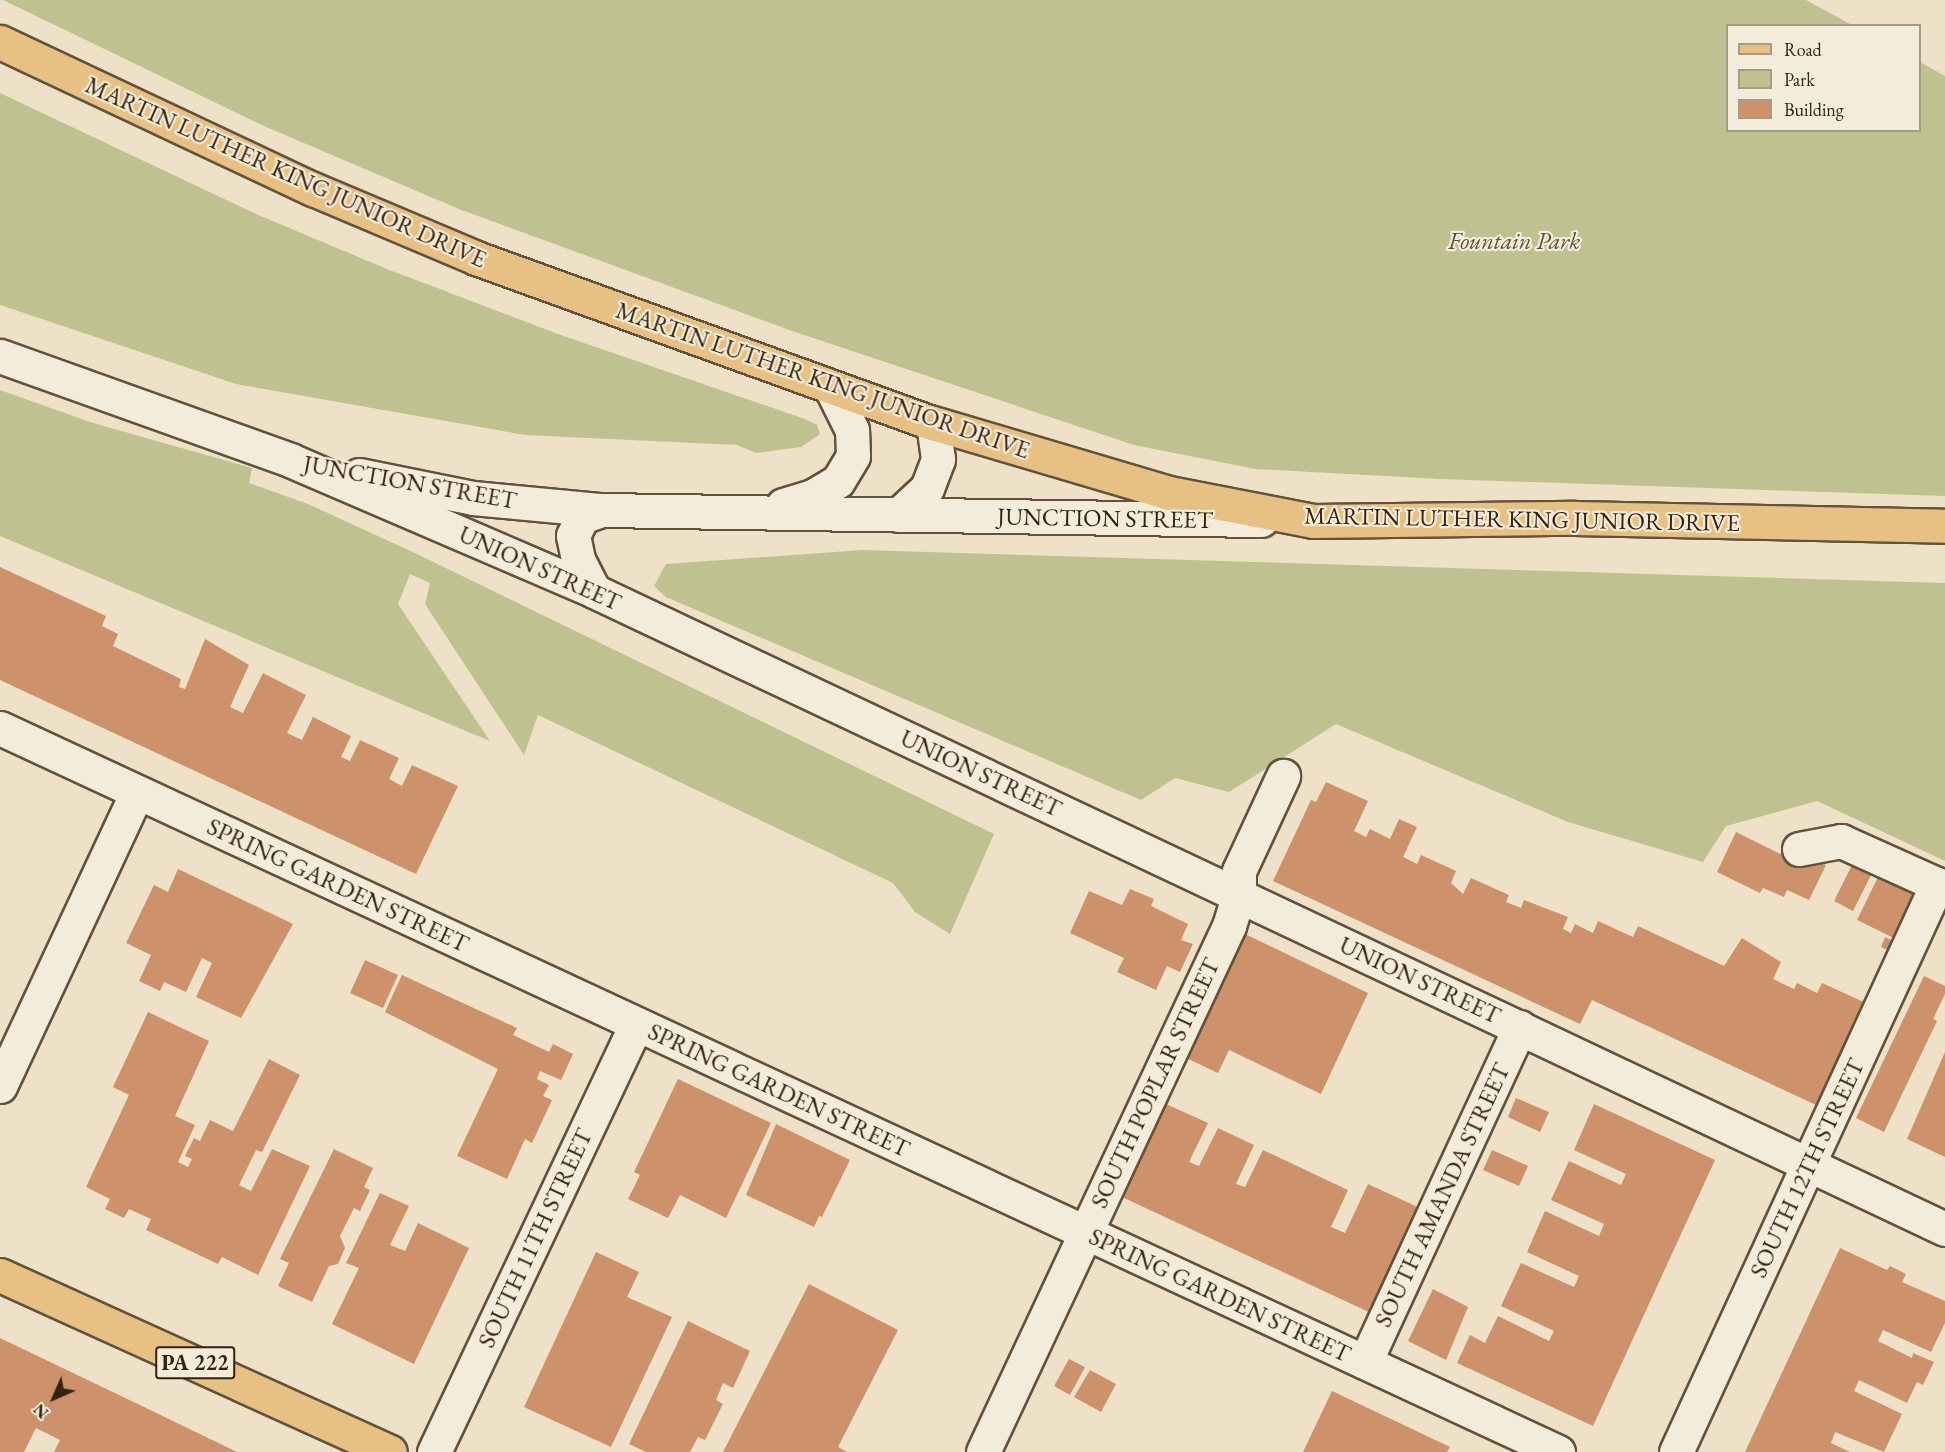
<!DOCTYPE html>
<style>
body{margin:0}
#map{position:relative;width:1945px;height:1452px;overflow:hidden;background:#eee1c7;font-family:"EB Garamond",serif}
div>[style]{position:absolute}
.green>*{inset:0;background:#c0c191}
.building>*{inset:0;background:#cd926b}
.roads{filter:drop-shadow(2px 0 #62523b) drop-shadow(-2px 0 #62523b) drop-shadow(0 2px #62523b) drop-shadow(0 -2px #62523b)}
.minor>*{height:33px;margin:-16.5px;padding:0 16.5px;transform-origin:16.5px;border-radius:16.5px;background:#f4ecdb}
.major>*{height:33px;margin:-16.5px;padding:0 16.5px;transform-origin:16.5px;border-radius:16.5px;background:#e7c084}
span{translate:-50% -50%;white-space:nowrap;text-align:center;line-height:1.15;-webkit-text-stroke:4.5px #f4ecdb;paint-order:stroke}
.shield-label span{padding:2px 4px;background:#f4ecdb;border:2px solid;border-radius:4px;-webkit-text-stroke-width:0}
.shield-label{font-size:22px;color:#34220c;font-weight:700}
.street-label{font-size:24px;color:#34220c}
.park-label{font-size:24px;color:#5e5234;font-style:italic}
.legend{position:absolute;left:1726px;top:24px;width:195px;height:108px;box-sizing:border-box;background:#f4ecdb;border:2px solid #a79b88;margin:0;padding:8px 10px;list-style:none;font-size:18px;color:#34220c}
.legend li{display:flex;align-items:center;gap:12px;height:30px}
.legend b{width:30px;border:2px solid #a79b88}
.north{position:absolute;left:24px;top:1368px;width:60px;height:60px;-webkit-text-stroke:4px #f4ecdb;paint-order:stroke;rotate:225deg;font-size:16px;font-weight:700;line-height:24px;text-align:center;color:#34220c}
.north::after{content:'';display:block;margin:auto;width:21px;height:27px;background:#34220c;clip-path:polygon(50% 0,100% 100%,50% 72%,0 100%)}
</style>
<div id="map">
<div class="green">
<div style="clip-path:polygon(3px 0,1806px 0,1852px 25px,1728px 26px,1728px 130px,1920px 130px,1920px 62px,1945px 76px,1945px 496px,1440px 479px,1255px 469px,1134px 445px,795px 332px,459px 209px,266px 127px)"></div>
<div style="clip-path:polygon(0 93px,256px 214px,387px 269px,558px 334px,805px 419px,817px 425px,820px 434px,801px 447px,756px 453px,737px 445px,525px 435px,236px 384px,0 305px)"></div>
<div style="clip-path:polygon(0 390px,93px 423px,252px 468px,249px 483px,308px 504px,417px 554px,994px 834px,950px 934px,915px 912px,893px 883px,538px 715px,524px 755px,425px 604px,430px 583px,410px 574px,398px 604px,490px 741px,0 536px)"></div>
<div style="clip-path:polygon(862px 550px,1945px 583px,1945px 861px,1817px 801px,1726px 826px,1703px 862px,1568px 822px,1336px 724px,1229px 792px,1175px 778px,1141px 800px,666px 597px,654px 586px,666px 564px)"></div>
</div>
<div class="building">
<div style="clip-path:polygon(0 567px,106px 616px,102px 626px,118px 634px,113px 646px,181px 679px,179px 687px,185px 689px,205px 639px,249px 665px,230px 707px,243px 713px,263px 673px,306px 695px,287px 733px,302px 740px,313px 717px,351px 736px,341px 757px,350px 761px,360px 740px,399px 758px,389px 779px,402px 786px,412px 765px,458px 786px,416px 874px,0 680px)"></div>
<div style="clip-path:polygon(1326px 782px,1368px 801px,1354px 831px,1366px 837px,1370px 829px,1390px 839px,1399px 819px,1417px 827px,1403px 857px,1417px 864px,1421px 855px,1456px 871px,1451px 883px,1463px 894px,1471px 878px,1509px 895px,1506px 902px,1521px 908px,1524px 900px,1568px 917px,1563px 929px,1571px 933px,1575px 924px,1593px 933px,1598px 921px,1633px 937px,1638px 926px,1724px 966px,1742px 938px,1781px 962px,1773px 979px,1794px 989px,1797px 983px,1817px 993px,1822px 983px,1866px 1003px,1818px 1106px,1592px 1000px,1580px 1024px,1273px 881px,1311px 800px,1316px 802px)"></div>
<div style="clip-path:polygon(1736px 832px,1799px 863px,1803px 855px,1826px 865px,1809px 900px,1787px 890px,1784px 897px,1763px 888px,1760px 893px,1717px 872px)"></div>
<div style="clip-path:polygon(1855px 859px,1874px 869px,1853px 911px,1834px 901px)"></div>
<div style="clip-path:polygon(178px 869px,293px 924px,241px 1018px,196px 997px,212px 963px,202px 958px,186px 992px,164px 982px,160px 991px,139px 981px,151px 955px,126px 943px,154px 885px,168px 892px)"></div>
<div style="clip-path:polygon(1881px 871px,1923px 891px,1900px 941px,1857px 920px)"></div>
<div style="clip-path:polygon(1130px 889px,1154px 899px,1151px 906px,1188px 924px,1181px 940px,1193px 944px,1180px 972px,1167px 966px,1156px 990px,1117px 972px,1124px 958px,1070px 933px,1089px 891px,1122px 905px)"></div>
<div style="clip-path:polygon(1245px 934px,1368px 993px,1321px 1094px,1229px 1050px,1218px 1073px,1184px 1057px)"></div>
<div style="clip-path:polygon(1885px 937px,1895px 942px,1891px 952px,1881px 947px)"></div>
<div style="clip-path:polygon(365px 960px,398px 975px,383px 1008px,350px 993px)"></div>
<div style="clip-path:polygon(402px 975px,517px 1028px,513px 1035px,549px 1052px,553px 1044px,573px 1054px,561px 1080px,540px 1071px,537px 1079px,549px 1085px,543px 1096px,552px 1100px,532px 1143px,525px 1139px,507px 1179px,457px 1156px,498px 1069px,385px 1012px)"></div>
<div style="clip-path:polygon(1924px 976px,1945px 986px,1945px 994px,1933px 1019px,1937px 1021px,1884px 1132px,1856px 1118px)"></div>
<div style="clip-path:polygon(148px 1012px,209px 1041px,175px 1116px,195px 1125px,178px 1162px,188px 1167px,192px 1159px,185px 1156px,194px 1138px,200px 1141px,210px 1120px,233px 1131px,269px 1059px,300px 1075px,262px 1152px,256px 1150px,239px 1185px,251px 1191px,272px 1149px,310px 1166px,258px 1275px,222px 1257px,218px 1264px,146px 1230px,151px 1219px,129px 1209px,124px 1218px,105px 1209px,110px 1199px,86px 1187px,129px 1095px,113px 1087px)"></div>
<div style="clip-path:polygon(1945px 1052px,1945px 1157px,1907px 1139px)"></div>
<div style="clip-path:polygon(678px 1079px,771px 1123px,726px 1218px,680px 1195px,668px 1218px,628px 1199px,640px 1175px,634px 1172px)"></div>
<div style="clip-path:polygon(1516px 1098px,1549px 1112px,1540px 1132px,1508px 1117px)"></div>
<div style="clip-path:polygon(1166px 1104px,1208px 1123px,1189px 1162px,1199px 1166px,1218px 1128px,1254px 1145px,1236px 1184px,1245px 1187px,1263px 1150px,1348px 1190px,1331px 1227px,1345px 1233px,1368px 1184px,1422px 1209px,1373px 1314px,1122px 1197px)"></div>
<div style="clip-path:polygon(1594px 1104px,1715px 1160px,1593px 1426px,1457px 1363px,1470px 1335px,1485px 1343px,1498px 1316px,1549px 1341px,1554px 1331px,1501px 1306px,1521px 1263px,1574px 1287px,1579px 1276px,1527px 1252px,1545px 1211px,1599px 1236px,1604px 1224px,1551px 1200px,1569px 1161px,1621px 1185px,1626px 1174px,1574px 1150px)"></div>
<div style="clip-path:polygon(776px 1124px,850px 1160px,822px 1217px,819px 1216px,814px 1227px,746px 1195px)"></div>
<div style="clip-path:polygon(334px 1149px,373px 1168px,364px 1187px,370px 1190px,360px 1211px,354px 1208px,340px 1236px,345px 1248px,338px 1264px,329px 1266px,312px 1302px,278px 1286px,289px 1263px,280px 1259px)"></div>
<div style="clip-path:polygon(1492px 1150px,1528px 1166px,1519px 1186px,1483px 1170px)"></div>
<div style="clip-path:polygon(380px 1193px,409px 1206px,390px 1245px,405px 1251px,418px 1223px,469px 1248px,414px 1364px,332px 1324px,359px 1268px,346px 1263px)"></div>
<div style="clip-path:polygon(1840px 1248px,1887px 1270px,1890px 1266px,1906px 1274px,1902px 1282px,1945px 1301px,1945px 1323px,1931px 1352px,1883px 1330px,1878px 1341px,1912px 1358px,1913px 1353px,1934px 1362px,1923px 1385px,1917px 1382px,1907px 1403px,1859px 1380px,1854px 1391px,1902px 1414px,1884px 1452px,1835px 1432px,1831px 1443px,1850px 1452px,1745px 1452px)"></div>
<div style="clip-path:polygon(596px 1252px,639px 1272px,627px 1297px,672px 1317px,611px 1447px,524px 1407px)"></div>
<div style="clip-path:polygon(809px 1284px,898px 1330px,838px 1447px,847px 1452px,723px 1452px)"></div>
<div style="clip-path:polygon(1433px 1289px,1468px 1307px,1446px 1360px,1408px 1341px)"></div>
<div style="clip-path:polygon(688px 1321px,750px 1351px,733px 1388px,723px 1383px,716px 1400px,723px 1404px,705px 1440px,698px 1437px,690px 1452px,646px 1452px,629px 1444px)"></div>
<div style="clip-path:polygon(0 1338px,142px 1406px,237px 1452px,54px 1452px,60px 1440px,36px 1428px,24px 1452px,0 1452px)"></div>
<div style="clip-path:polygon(1069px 1359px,1085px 1367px,1070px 1395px,1054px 1386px)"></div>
<div style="clip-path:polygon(1090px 1370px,1116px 1384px,1101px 1412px,1074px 1397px)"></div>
<div style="clip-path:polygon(1332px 1391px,1450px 1447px,1447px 1452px,1303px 1452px)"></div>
</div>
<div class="roads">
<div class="minor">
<div style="left:0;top:356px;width:308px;rotate:19.7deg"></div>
<div style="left:290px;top:460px;width:331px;rotate:23.3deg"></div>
<div style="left:594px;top:591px;width:1494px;rotate:25.28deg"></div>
<div style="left:359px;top:475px;width:116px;rotate:11.4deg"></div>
<div style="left:473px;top:498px;width:129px;rotate:5.4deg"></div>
<div style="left:783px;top:505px;width:31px;rotate:-17deg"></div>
<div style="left:813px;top:496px;width:29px;rotate:-31deg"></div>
<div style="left:838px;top:481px;width:29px;rotate:-59deg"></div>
<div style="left:853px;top:456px;width:26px;rotate:-92deg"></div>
<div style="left:852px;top:430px;width:47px;rotate:-116.6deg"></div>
<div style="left:898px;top:515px;width:40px;rotate:-43deg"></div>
<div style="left:927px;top:488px;width:31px;rotate:-69deg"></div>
<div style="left:938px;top:459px;width:36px;rotate:-98deg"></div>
<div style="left:594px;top:591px;width:36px;rotate:-117deg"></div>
<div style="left:578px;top:559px;width:24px;rotate:-102deg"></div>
<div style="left:573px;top:536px;width:21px;rotate:-65deg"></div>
<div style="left:582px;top:517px;width:20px;rotate:-20deg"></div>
<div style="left:601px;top:510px;width:660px;rotate:0.87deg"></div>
<div style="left:0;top:728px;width:1718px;rotate:24.92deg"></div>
<div style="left:1799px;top:849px;width:43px;rotate:-10.8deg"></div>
<div style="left:1841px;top:841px;width:114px;rotate:24.3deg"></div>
<div style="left:0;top:1086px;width:324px;rotate:-65deg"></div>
<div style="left:1365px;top:1362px;width:369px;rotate:-65.2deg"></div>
<div style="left:434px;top:1452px;width:473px;rotate:-64.7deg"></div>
<div style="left:983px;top:1452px;width:581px;rotate:-64.94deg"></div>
<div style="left:1229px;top:926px;width:34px;rotate:-73deg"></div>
<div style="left:1239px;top:894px;width:23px;rotate:-90deg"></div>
<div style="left:1239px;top:871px;width:105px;rotate:-65.1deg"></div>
<div style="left:1676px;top:1452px;width:625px;rotate:-65.32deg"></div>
</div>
<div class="major">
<div style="left:0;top:42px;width:346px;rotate:25.2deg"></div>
<div style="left:313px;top:189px;width:177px;rotate:22.9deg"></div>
<div style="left:476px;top:258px;width:486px;rotate:19.9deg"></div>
<div style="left:933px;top:423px;width:246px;rotate:16.5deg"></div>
<div style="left:1169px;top:493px;width:147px;rotate:11deg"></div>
<div style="left:1313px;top:521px;width:261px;rotate:-0.7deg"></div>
<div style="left:1574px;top:518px;width:371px;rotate:1.2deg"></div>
<div style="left:0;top:1275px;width:428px;rotate:24.4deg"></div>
</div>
</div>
<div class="shield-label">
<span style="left:195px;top:1363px">PA 222</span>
</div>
<div class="street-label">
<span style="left:286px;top:172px;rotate:24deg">MARTIN LUTHER KING JUNIOR DRIVE</span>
<span style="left:823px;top:380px;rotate:19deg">MARTIN LUTHER KING JUNIOR DRIVE</span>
<span style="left:410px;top:482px;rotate:10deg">JUNCTION STREET</span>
<span style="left:1105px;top:518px;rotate:1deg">JUNCTION STREET</span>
<span style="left:1522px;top:519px;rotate:1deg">MARTIN LUTHER KING JUNIOR DRIVE</span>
<span style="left:540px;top:568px;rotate:24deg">UNION STREET</span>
<span style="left:981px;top:773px;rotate:25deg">UNION STREET</span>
<span style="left:338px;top:885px;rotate:25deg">SPRING GARDEN STREET</span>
<span style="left:1420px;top:980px;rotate:25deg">UNION STREET</span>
<span style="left:1155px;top:1083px;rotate:-65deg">SOUTH POPLAR STREET</span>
<span style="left:779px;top:1090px;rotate:25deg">SPRING GARDEN STREET</span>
<span style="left:1807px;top:1168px;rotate:-65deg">SOUTH 12TH STREET</span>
<span style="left:1442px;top:1195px;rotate:-65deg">SOUTH AMANDA STREET</span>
<span style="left:535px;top:1238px;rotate:-65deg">SOUTH 11TH STREET</span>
<span style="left:1220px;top:1295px;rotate:25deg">SPRING GARDEN STREET</span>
</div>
<div class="park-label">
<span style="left:1514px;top:241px">Fountain Park</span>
</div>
<ul class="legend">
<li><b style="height:8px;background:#e7c084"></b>Road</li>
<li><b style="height:16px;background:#c0c191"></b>Park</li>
<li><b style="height:16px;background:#cd926b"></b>Building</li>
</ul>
<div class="north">N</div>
</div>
